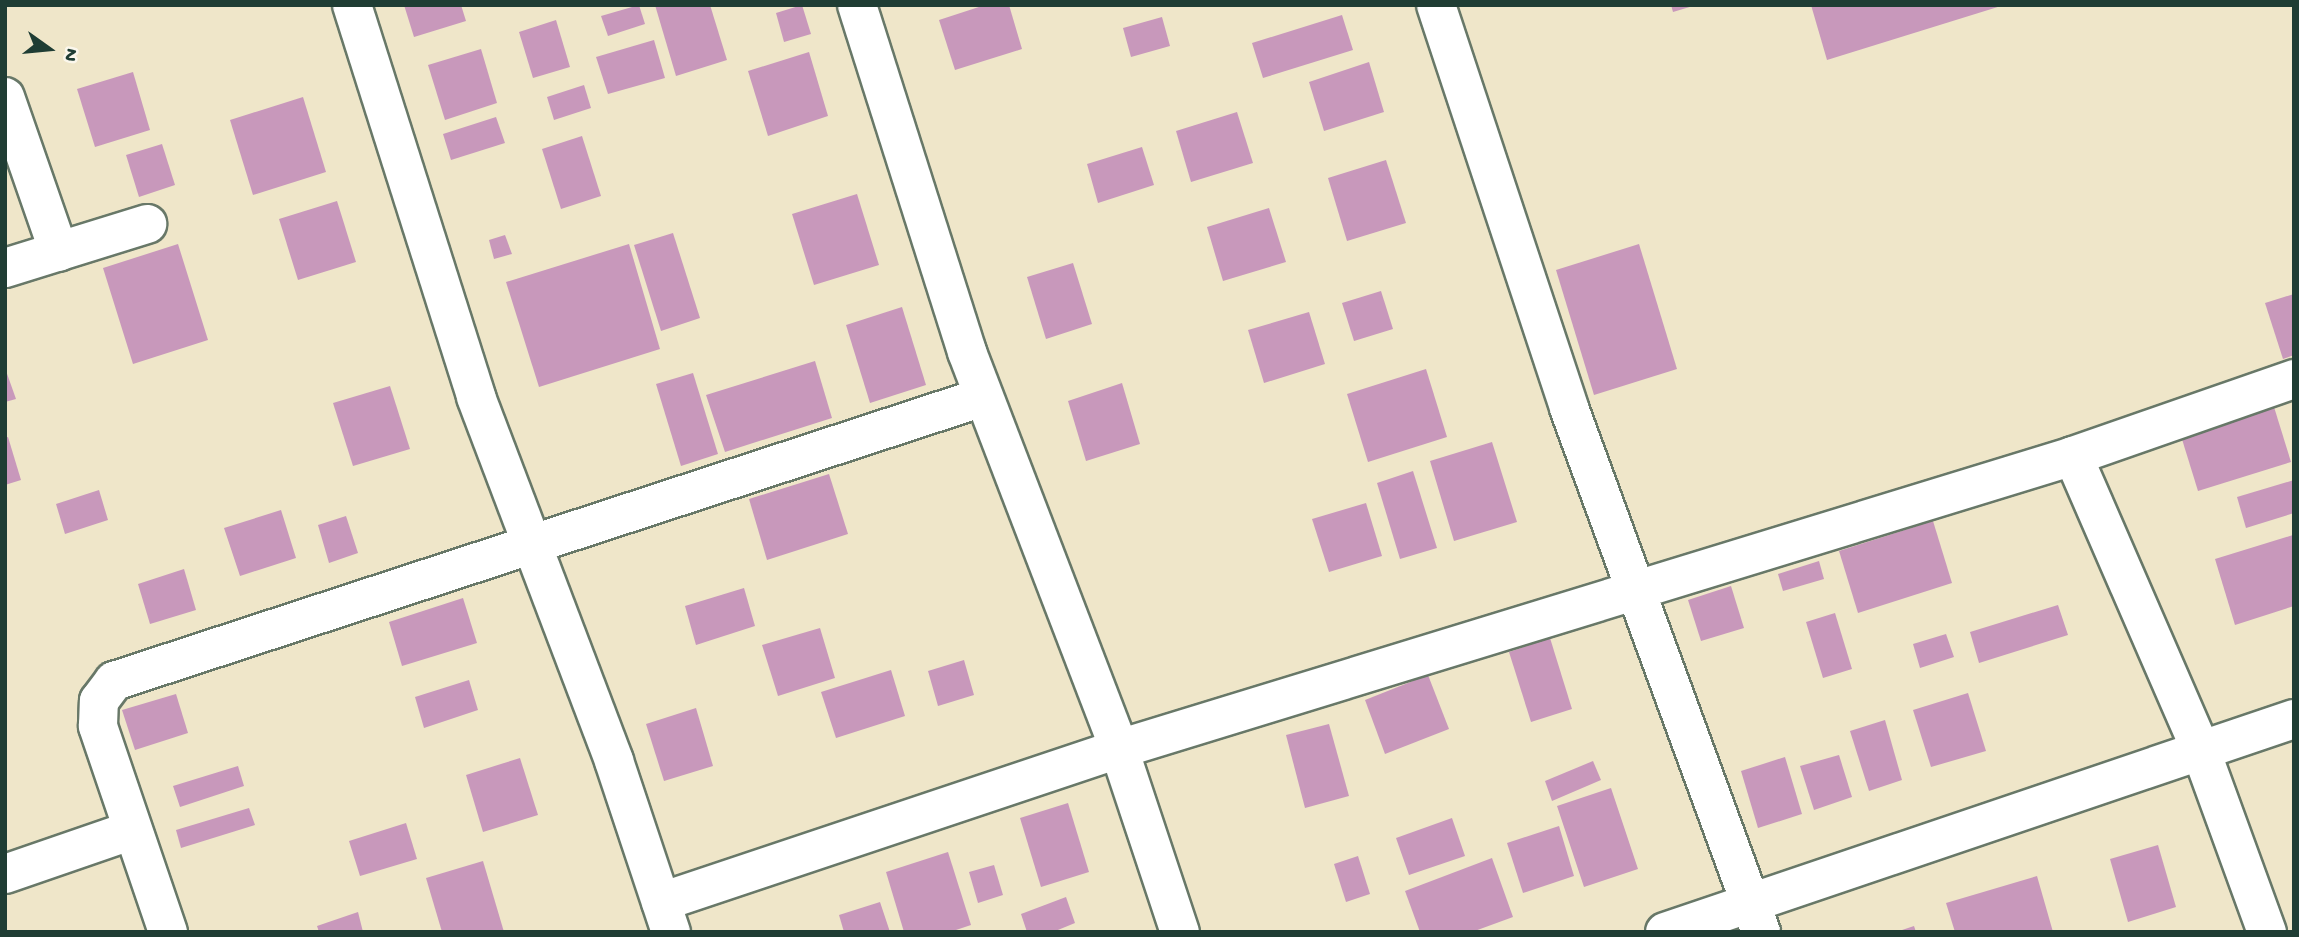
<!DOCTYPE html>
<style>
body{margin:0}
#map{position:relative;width:2299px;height:937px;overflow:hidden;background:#efe6c9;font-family:"Gochi Hand",sans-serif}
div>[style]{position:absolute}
.building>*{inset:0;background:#c898bb}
.roads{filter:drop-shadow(2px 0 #687868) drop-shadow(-2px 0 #687868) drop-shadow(0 2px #687868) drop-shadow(0 -2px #687868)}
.street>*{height:38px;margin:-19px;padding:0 19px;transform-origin:19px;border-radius:19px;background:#fff}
span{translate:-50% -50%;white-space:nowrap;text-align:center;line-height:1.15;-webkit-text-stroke:5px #fbf7ec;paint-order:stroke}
.frame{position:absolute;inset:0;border:7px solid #1f3d34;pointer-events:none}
.north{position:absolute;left:14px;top:14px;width:70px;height:70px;-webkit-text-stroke:5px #fbf7ec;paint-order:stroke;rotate:105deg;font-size:19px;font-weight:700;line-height:28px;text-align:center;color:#1f3d34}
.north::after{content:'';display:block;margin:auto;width:24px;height:32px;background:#1f3d34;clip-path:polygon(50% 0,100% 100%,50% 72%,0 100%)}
</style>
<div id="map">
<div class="building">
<div style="clip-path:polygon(404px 5px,461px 5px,466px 21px,414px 37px)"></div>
<div style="clip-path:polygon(639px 5px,645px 24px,608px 36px,601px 16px)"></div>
<div style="clip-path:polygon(655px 5px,710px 5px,727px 60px,676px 76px)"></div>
<div style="clip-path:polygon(802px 5px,811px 34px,784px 42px,776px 13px)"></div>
<div style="clip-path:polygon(985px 5px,1009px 5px,1022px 49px,955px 70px,939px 20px)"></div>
<div style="clip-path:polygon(1671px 5px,1693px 5px,1693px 6px,1673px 12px)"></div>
<div style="clip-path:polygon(1811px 5px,2001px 5px,2001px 6px,1827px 60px)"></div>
<div style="clip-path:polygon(1342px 15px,1353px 50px,1263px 78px,1252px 43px)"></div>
<div style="clip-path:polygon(1162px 17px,1170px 46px,1131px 57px,1123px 28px)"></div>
<div style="clip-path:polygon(556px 20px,570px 67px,533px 78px,519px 32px)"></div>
<div style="clip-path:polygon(654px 40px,665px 78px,608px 94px,596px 57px)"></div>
<div style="clip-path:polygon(481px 49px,497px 103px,445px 120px,428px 65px)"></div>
<div style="clip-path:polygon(809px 52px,828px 116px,768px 136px,748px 71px)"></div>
<div style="clip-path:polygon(1369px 62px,1384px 112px,1324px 131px,1309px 82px)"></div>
<div style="clip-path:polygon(133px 72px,150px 130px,95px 147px,77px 89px)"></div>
<div style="clip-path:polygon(584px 85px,591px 108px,554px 120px,547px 97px)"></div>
<div style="clip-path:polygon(303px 97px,326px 172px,253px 195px,230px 120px)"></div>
<div style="clip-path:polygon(1237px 112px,1253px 163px,1191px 182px,1176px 131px)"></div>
<div style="clip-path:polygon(496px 117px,505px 143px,451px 160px,443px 134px)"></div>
<div style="clip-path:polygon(582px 136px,601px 196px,561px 209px,542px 149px)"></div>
<div style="clip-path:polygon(162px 144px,175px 185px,139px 197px,126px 155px)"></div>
<div style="clip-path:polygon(1142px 147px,1154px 185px,1098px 203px,1087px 164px)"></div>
<div style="clip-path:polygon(1386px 160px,1406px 223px,1347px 241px,1328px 178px)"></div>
<div style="clip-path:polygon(857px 194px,879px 265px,814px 285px,792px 214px)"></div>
<div style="clip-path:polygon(337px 201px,356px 262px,298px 280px,279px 219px)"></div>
<div style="clip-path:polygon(1269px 208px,1286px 262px,1223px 281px,1207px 227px)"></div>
<div style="clip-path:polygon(673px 233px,700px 318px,661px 331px,634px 245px)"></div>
<div style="clip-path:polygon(505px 235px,512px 254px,494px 259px,489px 240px)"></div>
<div style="clip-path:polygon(178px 244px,208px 340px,133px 364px,103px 268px)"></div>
<div style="clip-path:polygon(629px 244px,660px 349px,539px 387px,506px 282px)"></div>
<div style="clip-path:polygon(1639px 244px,1677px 369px,1594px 395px,1556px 270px)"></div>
<div style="clip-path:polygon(1073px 263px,1092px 324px,1046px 339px,1027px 277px)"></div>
<div style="clip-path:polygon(1381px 291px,1393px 329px,1354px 341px,1342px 303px)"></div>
<div style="clip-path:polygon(2294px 294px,2294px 355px,2283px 359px,2265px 303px)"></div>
<div style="clip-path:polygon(902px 307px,926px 385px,870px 403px,846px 325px)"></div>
<div style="clip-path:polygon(1309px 312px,1325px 364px,1264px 383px,1248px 330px)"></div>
<div style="clip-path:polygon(815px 361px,832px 418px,725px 452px,706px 395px)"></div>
<div style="clip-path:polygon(5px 368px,16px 399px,5px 402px)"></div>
<div style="clip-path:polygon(1426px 369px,1447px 437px,1368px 462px,1347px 394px)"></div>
<div style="clip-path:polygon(693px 373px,718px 454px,681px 466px,656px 384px)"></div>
<div style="clip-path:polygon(1122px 383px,1140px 444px,1086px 461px,1068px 401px)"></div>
<div style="clip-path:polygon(390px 386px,410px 449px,353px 466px,333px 403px)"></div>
<div style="clip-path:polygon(2274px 407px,2291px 462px,2198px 491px,2181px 436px)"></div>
<div style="clip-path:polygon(8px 437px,21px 480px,5px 485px,5px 438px)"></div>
<div style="clip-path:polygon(1492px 442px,1517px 522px,1454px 541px,1430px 461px)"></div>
<div style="clip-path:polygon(1413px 471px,1437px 548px,1400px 559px,1377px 483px)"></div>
<div style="clip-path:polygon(829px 474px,848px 534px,767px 560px,749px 499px)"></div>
<div style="clip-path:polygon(2294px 480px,2294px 513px,2246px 528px,2237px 497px)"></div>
<div style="clip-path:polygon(99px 490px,108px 520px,65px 534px,56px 504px)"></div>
<div style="clip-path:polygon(1366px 503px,1382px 556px,1329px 572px,1312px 519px)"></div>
<div style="clip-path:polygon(281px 510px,296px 558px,240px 576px,224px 528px)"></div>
<div style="clip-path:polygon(346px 516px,358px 553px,329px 563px,318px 525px)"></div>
<div style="clip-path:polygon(1933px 521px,1952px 583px,1858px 613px,1839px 551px)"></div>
<div style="clip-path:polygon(2293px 535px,2294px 606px,2235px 625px,2215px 559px)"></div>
<div style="clip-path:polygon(1819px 561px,1824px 579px,1783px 591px,1778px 574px)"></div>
<div style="clip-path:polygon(184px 569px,196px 610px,150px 624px,138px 584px)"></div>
<div style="clip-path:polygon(1731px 586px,1744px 628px,1701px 641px,1688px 600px)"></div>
<div style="clip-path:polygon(744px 588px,755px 626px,696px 645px,685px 606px)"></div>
<div style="clip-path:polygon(463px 598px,477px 643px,402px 666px,389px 622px)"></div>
<div style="clip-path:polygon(2058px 605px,2068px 635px,1979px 663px,1970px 632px)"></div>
<div style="clip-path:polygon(1835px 613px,1852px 669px,1823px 678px,1806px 622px)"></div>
<div style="clip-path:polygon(820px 628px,835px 678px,778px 696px,762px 645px)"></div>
<div style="clip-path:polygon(1946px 634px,1954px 657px,1920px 668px,1913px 644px)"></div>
<div style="clip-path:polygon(1550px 638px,1572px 709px,1531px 722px,1509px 652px)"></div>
<div style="clip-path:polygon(964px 660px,974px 695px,938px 706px,928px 671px)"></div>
<div style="clip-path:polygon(891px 670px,905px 716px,836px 738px,821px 692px)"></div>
<div style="clip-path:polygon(1428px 675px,1449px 729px,1385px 754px,1365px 700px)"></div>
<div style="clip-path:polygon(469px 680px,478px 710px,424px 728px,415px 697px)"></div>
<div style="clip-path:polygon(1968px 693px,1986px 751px,1931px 767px,1913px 710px)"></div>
<div style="clip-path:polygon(176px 694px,188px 733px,135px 750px,122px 710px)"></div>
<div style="clip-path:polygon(696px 708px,713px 766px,664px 781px,646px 724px)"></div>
<div style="clip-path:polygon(1885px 720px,1902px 780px,1869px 791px,1850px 731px)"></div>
<div style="clip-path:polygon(1329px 724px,1349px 796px,1305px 808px,1286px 735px)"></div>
<div style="clip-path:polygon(1839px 755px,1852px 797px,1814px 810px,1800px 766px)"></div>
<div style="clip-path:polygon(1785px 757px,1802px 814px,1758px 828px,1741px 771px)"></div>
<div style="clip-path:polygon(520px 758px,538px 815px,483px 832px,466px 775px)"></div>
<div style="clip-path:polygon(1593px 761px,1601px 780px,1552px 801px,1545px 781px)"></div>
<div style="clip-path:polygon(238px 766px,244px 786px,180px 807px,173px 786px)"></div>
<div style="clip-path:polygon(1611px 788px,1638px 869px,1584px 887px,1557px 806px)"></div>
<div style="clip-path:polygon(1068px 803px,1089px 872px,1041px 887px,1020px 818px)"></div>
<div style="clip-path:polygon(249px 808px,255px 825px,181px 848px,176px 830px)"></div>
<div style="clip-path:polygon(1452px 818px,1465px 856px,1409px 875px,1396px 838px)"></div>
<div style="clip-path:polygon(406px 823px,417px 859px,360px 876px,349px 841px)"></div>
<div style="clip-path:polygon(1559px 826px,1574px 876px,1523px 893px,1507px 843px)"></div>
<div style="clip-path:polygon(2158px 845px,2176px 907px,2128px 922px,2110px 859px)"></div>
<div style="clip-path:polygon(948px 852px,971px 925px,950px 932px,904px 932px,886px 872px)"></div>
<div style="clip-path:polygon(1358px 856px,1370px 894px,1346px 902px,1334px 864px)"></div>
<div style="clip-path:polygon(1492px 858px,1513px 917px,1472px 932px,1420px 932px,1405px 891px)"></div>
<div style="clip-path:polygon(483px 861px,504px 932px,442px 932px,426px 878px)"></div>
<div style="clip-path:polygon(994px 865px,1003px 895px,978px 903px,969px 872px)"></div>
<div style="clip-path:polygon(2037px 876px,2053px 932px,1955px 932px,1946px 903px)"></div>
<div style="clip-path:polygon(1066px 897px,1075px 923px,1053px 932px,1027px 932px,1021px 914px)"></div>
<div style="clip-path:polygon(880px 902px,890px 932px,844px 932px,839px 915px)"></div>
<div style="clip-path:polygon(358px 912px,363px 932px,319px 932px,317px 926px)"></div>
<div style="clip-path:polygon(1914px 926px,1916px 932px,1899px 932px,1899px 931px)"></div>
</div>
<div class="roads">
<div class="street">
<div style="left:352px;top:5px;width:411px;rotate:72.4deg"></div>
<div style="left:476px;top:397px;width:389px;rotate:69.2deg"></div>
<div style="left:614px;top:761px;width:180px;rotate:71.6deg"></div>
<div style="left:857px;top:5px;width:364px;rotate:72.4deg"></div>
<div style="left:967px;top:352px;width:425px;rotate:69deg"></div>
<div style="left:1119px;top:749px;width:193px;rotate:71.6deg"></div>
<div style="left:1436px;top:5px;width:424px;rotate:71.7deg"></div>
<div style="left:1569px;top:408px;width:558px;rotate:69.88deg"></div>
<div style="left:5px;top:97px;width:164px;rotate:70.8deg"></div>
<div style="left:5px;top:268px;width:149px;rotate:-17.2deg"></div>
<div style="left:2073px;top:456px;width:322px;rotate:66.5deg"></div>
<div style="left:2201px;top:751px;width:193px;rotate:70deg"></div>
<div style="left:5px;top:874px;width:135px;rotate:-19deg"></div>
<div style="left:661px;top:902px;width:483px;rotate:-18.5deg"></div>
<div style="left:1119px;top:749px;width:998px;rotate:-17.07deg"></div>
<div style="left:2073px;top:456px;width:234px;rotate:-19.2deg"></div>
<div style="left:168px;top:932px;width:218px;rotate:-108.8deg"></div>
<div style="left:98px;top:726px;width:25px;rotate:-88deg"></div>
<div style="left:99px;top:701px;width:25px;rotate:-53deg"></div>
<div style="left:114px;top:681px;width:914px;rotate:-18.1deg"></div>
<div style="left:1665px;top:932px;width:664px;rotate:-18.71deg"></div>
</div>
</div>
<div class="frame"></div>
<div class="north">N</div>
</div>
